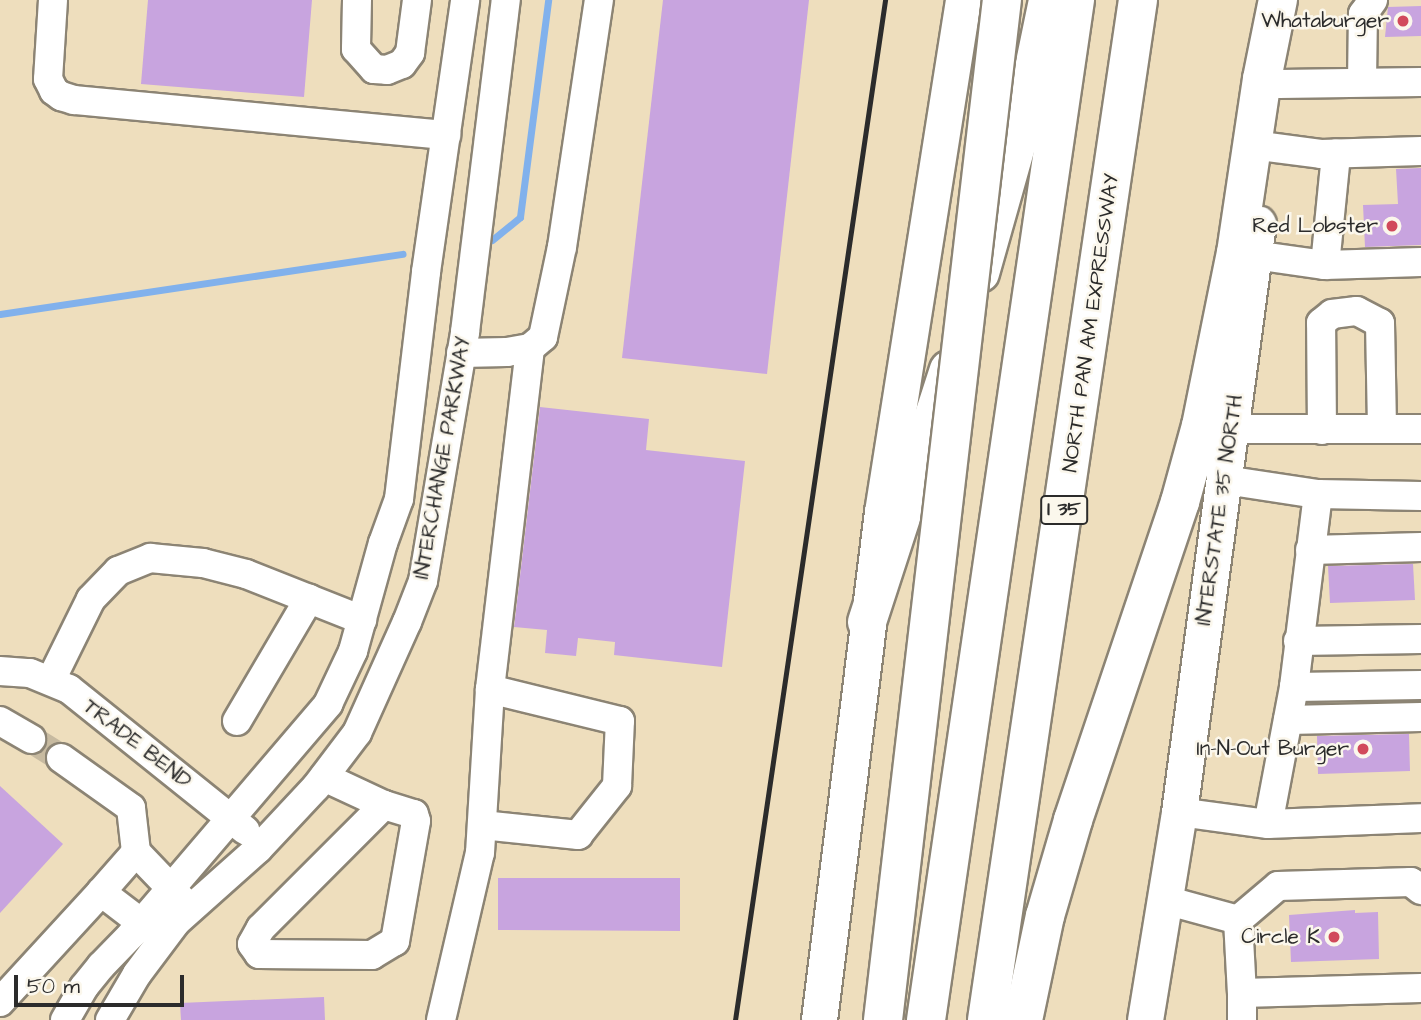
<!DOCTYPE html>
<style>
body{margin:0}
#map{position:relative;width:1421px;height:1020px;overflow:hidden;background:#eedebd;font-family:"Architects Daughter",sans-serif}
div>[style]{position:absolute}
.stream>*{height:7px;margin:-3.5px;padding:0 3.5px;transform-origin:3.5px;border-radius:3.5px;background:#81b1ec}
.building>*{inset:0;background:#c8a4df}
.minor-tunnel>*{height:28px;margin-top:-14px;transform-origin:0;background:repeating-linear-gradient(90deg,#c7baa0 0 28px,transparent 0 42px)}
.roads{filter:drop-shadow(2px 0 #8c8474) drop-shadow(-2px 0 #8c8474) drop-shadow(0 2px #8c8474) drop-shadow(0 -2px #8c8474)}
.minor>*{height:28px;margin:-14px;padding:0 14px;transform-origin:14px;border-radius:14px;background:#fff}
.major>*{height:35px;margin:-17.5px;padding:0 17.5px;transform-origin:17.5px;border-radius:17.5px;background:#fff}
.highway>*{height:38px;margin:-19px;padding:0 19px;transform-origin:19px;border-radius:19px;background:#fff}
.rail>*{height:5px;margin:-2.5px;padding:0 2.5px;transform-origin:2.5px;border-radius:2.5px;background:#2b2b2b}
.bridges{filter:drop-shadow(2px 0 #8c8474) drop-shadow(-2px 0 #8c8474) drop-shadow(0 2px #8c8474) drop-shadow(0 -2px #8c8474)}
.highway-bridge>*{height:38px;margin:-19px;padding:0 19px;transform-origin:19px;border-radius:19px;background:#fff}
.dots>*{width:19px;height:19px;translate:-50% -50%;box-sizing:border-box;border:4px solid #fbf7ec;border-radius:50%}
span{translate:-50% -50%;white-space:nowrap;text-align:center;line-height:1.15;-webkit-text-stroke:5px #fbf7ec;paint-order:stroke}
.shield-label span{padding:2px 5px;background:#fbf7ec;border:2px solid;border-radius:5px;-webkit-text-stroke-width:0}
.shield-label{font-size:19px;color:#2b2b2b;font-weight:700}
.poi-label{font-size:21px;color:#2b2b2b}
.right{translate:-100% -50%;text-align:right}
.street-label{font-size:21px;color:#2b2b2b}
.scale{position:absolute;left:14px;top:975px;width:170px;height:32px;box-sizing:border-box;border:4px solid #2b2b2b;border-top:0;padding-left:9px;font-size:21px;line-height:24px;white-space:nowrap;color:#2b2b2b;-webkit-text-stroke:5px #fbf7ec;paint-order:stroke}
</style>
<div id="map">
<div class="stream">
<div style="left:492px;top:240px;width:36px;rotate:-39deg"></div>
<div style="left:520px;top:217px;width:219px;rotate:-82.6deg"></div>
<div style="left:0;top:314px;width:407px;rotate:-8.5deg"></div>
</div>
<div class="building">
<div style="clip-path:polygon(148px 0,312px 0,304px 97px,141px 84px)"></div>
<div style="clip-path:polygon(663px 0,809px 0,767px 374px,622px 358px)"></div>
<div style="clip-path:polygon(1421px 6px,1421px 36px,1385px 37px,1388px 7px)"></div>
<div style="clip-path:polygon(1421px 168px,1421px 245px,1365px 247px,1363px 205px,1398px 204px,1396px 169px)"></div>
<div style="clip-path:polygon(540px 407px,649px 419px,646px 450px,745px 461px,722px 667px,614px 655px,615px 642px,578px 638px,576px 656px,545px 653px,547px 630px,514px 627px)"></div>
<div style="clip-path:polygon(1413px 564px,1415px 600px,1330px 603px,1328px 566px)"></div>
<div style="clip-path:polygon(1409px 734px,1410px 771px,1318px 774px,1317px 736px)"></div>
<div style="clip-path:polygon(0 786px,63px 844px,0 913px)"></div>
<div style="clip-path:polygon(498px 878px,680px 878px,680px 931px,498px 930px)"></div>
<div style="clip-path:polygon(1355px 910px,1355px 913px,1378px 912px,1379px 959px,1291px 962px,1289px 915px)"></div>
<div style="clip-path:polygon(324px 997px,325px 1020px,181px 1020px,180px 1003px)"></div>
</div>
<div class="minor-tunnel">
<div style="left:31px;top:739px;width:36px;rotate:32deg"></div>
</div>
<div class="roads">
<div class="minor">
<div style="left:53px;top:0;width:79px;rotate:93.6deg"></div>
<div style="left:48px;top:79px;width:13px;rotate:63deg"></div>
<div style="left:54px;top:91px;width:9px;rotate:36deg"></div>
<div style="left:61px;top:96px;width:14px;rotate:17deg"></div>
<div style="left:74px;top:100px;width:374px;rotate:5.4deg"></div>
<div style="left:357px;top:0;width:49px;rotate:91.2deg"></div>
<div style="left:356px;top:49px;width:27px;rotate:48deg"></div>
<div style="left:374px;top:69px;width:13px;rotate:4deg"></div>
<div style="left:387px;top:70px;width:16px;rotate:-22deg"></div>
<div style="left:402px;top:64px;width:14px;rotate:-54deg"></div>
<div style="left:410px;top:53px;width:53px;rotate:-82.5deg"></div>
<div style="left:1362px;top:82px;width:68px;rotate:-89.2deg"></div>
<div style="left:1363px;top:14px;width:17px;rotate:-54deg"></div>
<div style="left:1279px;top:84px;width:142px;rotate:-0.8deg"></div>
<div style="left:1268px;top:147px;width:53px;rotate:7.5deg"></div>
<div style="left:1321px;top:154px;width:100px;rotate:-1.7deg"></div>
<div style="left:1254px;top:255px;width:72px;rotate:8deg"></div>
<div style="left:1325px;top:265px;width:96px;rotate:-1.8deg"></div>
<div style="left:1325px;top:265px;width:112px;rotate:-84.3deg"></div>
<div style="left:461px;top:353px;width:46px;rotate:-1.2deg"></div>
<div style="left:507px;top:352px;width:23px;rotate:-10deg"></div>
<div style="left:530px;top:348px;width:17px;rotate:-40deg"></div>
<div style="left:543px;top:337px;width:92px;rotate:-78.1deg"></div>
<div style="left:562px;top:247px;width:250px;rotate:-81.5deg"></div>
<div style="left:1231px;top:429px;width:190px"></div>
<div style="left:1322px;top:430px;width:107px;rotate:-90.5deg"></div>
<div style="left:1321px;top:323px;width:14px;rotate:-39deg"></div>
<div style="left:1332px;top:314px;width:25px;rotate:-7deg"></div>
<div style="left:1357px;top:311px;width:26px;rotate:28deg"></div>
<div style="left:1380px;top:323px;width:106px;rotate:88.9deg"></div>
<div style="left:1225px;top:480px;width:94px;rotate:8.6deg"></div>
<div style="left:1318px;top:494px;width:194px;rotate:97.1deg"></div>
<div style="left:1294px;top:687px;width:139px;rotate:100.7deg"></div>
<div style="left:1318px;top:494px;width:103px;rotate:1.1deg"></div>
<div style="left:1310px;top:550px;width:111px;rotate:-1.5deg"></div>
<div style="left:1298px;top:641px;width:123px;rotate:-0.9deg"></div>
<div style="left:0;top:671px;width:30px;rotate:4deg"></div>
<div style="left:30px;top:673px;width:42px;rotate:22.3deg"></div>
<div style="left:69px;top:689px;width:226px;rotate:38.7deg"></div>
<div style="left:51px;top:680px;width:90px;rotate:-63.7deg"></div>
<div style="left:91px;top:599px;width:39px;rotate:-46deg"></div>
<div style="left:118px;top:571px;width:35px;rotate:-22deg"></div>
<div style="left:150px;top:558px;width:53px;rotate:5.4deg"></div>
<div style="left:203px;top:563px;width:44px;rotate:14.3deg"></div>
<div style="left:246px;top:574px;width:125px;rotate:21.6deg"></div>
<div style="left:1294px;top:687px;width:127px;rotate:-0.9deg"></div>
<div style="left:1288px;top:720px;width:133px;rotate:-1.3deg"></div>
<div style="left:0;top:721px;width:36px;rotate:30deg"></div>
<div style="left:237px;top:721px;width:142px;rotate:-59.5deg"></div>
<div style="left:61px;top:758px;width:86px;rotate:35.5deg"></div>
<div style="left:131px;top:808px;width:44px;rotate:83.5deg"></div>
<div style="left:136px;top:852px;width:66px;rotate:46.2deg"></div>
<div style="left:324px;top:777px;width:66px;rotate:25deg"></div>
<div style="left:384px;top:805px;width:31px;rotate:17deg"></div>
<div style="left:414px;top:814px;width:7px;rotate:74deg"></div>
<div style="left:416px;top:821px;width:122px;rotate:99.9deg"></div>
<div style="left:395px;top:941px;width:27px;rotate:149deg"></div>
<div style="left:372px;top:955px;width:113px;rotate:-179.5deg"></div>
<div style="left:259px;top:954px;width:12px;rotate:-125deg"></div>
<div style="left:252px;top:944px;width:18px;rotate:-61deg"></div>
<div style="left:261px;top:928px;width:174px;rotate:-45deg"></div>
<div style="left:1179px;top:812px;width:90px;rotate:7.7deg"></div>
<div style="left:1268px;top:824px;width:153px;rotate:-2.2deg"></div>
<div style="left:482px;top:825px;width:97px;rotate:5.9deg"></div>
<div style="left:578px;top:835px;width:63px;rotate:-51.5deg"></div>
<div style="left:617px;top:786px;width:65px;rotate:-87.4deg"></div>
<div style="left:620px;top:721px;width:134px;rotate:-166.2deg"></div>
<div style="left:101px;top:892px;width:53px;rotate:-48.8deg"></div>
<div style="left:1165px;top:900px;width:76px;rotate:15.3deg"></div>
<div style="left:1238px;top:920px;width:73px;rotate:86.9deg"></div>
<div style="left:1242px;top:993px;width:179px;rotate:-1.6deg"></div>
<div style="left:1238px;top:920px;width:52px;rotate:-40.4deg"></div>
<div style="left:1278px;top:886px;width:133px;rotate:-1.7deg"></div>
<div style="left:1411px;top:882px;width:13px;rotate:39deg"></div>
<div style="left:0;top:1002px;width:149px;rotate:-47.4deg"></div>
<div style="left:101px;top:892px;width:69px;rotate:37.4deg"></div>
<div style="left:65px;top:1020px;width:38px;rotate:-60deg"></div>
<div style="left:84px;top:987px;width:27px;rotate:-51deg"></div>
<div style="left:101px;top:966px;width:43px;rotate:-45.9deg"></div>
<div style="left:131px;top:935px;width:304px;rotate:-49.5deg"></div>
<div style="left:328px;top:704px;width:59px;rotate:-64.7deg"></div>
<div style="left:353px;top:651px;width:112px;rotate:-74.5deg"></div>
<div style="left:383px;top:543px;width:47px;rotate:-70deg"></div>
<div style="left:399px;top:499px;width:229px;rotate:-83.2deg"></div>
<div style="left:426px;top:272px;width:275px;rotate:-81.8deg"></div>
<div style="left:110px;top:1020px;width:53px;rotate:-59.6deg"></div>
<div style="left:137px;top:974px;width:65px;rotate:-53.1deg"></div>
<div style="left:176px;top:922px;width:110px;rotate:-41.7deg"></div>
<div style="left:258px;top:849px;width:85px;rotate:-46.9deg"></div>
<div style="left:316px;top:787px;width:68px;rotate:-52.8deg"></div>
<div style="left:357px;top:733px;width:122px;rotate:-65.8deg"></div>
<div style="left:407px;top:622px;width:44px;rotate:-68.7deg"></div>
<div style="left:423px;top:581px;width:253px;rotate:-80.4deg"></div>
<div style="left:465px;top:332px;width:335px;rotate:-83deg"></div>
<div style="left:441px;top:1020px;width:171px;rotate:-76.9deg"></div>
<div style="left:480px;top:853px;width:164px;rotate:-86.5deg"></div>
<div style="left:490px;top:689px;width:343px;rotate:-83.3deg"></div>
<div style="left:1242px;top:1020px;width:27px;rotate:-90deg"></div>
</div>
<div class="major">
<div style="left:819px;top:1020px;width:512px;rotate:-82.93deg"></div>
<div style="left:882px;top:512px;width:518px;rotate:-81.01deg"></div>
<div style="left:1145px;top:1020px;width:211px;rotate:-80.7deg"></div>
<div style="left:1179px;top:812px;width:594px;rotate:-82.36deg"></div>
</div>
<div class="highway">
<div style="left:980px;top:273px;width:158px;rotate:-74.2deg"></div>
<div style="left:1023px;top:121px;width:124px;rotate:-78.3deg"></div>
<div style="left:867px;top:622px;width:265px;rotate:-72deg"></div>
<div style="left:926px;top:1020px;width:1031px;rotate:-81.69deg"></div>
<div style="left:987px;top:1020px;width:1031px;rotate:-81.58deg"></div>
<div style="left:1023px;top:1020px;width:106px;rotate:-78.1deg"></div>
<div style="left:1045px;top:916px;width:100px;rotate:-73.7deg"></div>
<div style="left:1073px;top:820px;width:336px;rotate:-71.4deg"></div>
<div style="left:1180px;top:502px;width:79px;rotate:-74.6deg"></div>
<div style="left:1201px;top:426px;width:177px;rotate:-78.6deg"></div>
<div style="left:1236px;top:253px;width:176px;rotate:-81.5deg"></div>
<div style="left:1262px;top:79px;width:81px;rotate:-78.6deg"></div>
</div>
</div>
<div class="rail">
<div style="left:735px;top:1020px;width:1031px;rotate:-81.63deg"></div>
</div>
<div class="bridges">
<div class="highway-bridge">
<div style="left:883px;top:1020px;width:1027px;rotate:-83.35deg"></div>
</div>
</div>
<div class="dots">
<div style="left:1403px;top:21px;background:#d1495b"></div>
<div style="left:1392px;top:226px;background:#d1495b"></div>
<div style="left:1363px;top:749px;background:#d1495b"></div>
<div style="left:1334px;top:937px;background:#d1495b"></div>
</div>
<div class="shield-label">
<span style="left:1064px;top:510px">I 35</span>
</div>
<div class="poi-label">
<span class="right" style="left:1389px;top:21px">Whataburger</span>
<span class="right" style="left:1378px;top:226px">Red Lobster</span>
<span class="right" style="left:1349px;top:749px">In-N-Out Burger</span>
<span class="right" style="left:1320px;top:937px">Circle K</span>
</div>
<div class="street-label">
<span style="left:1091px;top:323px;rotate:-82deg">NORTH PAN AM EXPRESSWAY</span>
<span style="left:443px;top:458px;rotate:-80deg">INTERCHANGE PARKWAY</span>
<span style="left:1220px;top:510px;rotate:-82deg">INTERSTATE 35 NORTH</span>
<span style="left:137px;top:744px;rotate:38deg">TRADE BEND</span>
</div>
<div class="scale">50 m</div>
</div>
